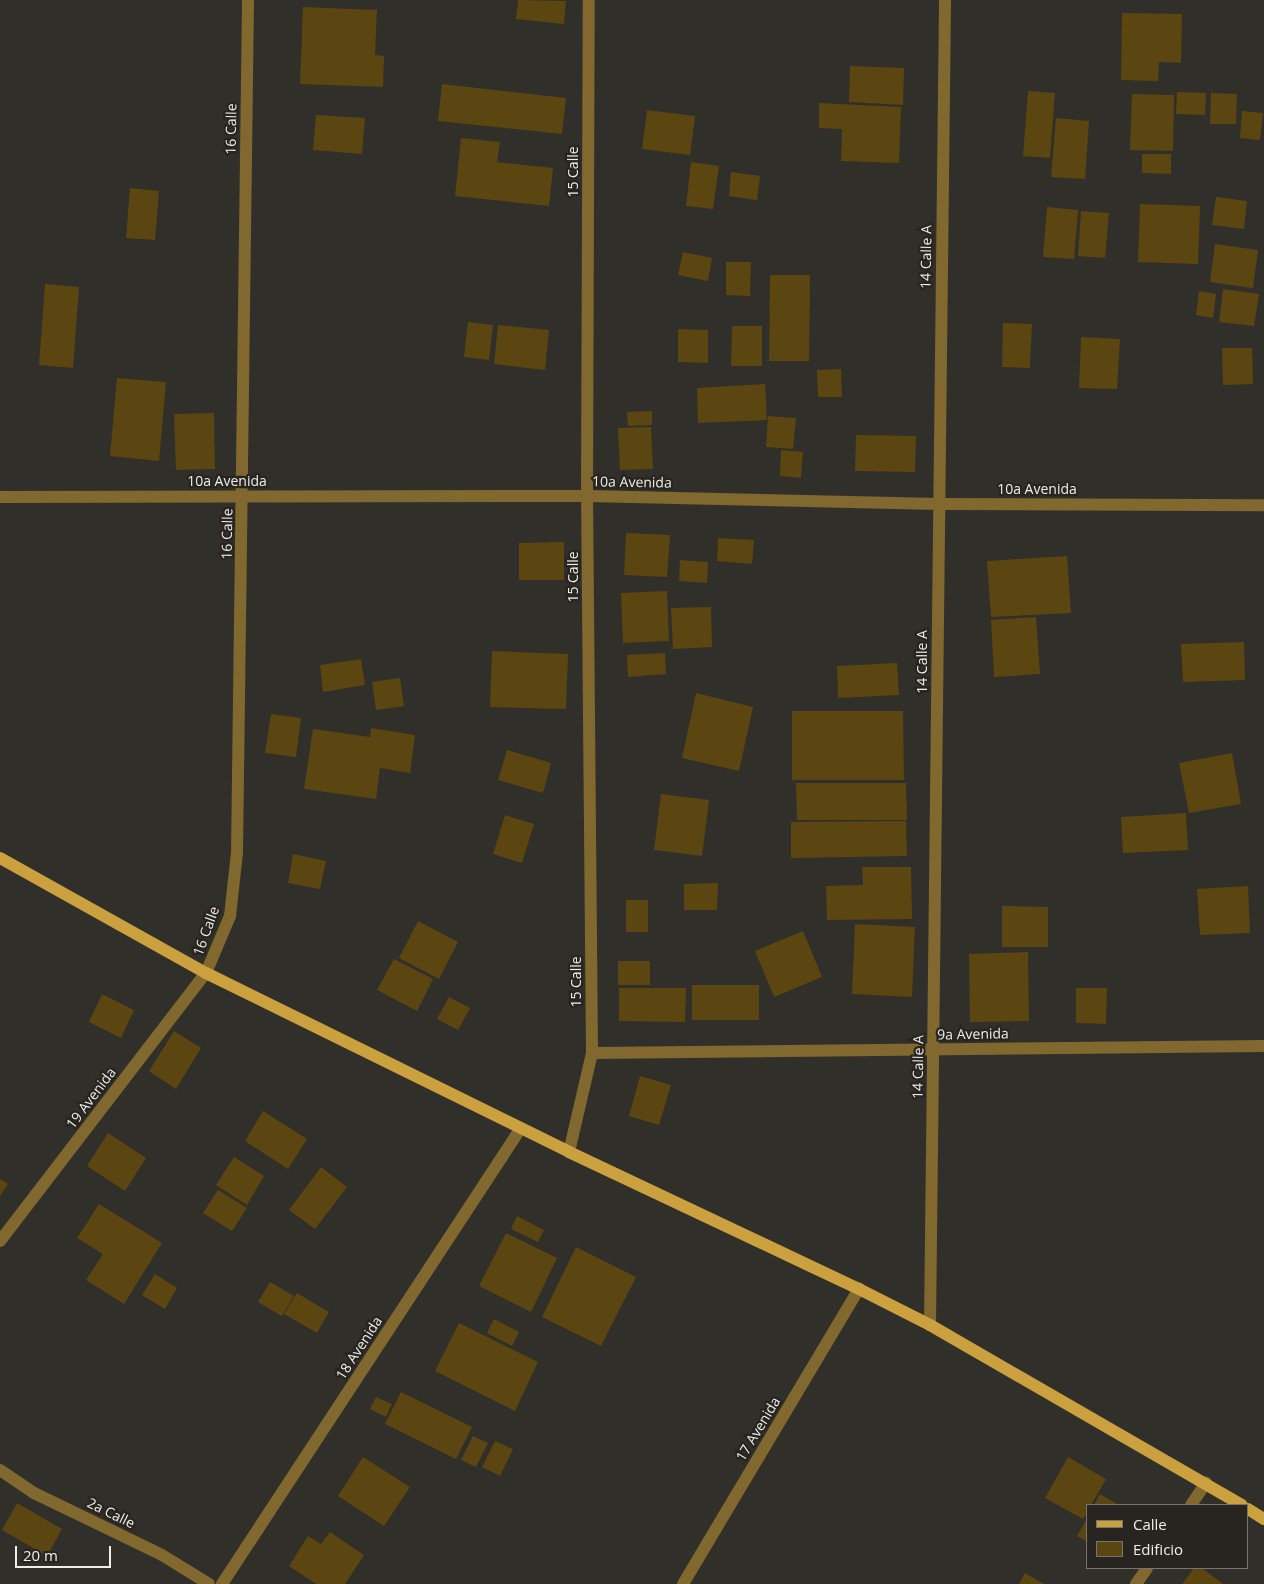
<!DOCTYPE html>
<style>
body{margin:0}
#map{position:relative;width:1264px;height:1584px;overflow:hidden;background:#312f29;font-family:"Open Sans",sans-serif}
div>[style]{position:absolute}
.building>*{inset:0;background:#5b4611}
.minor>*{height:12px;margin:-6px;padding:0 6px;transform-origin:6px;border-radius:6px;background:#81682e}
.major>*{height:12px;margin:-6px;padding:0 6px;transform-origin:6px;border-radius:6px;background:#caa13e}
span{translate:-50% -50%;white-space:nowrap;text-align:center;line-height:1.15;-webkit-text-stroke:4.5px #282520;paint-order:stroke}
.street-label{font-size:14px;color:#efedea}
.legend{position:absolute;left:1086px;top:1504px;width:162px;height:65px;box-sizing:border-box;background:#282520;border:1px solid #787571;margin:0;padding:6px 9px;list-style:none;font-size:15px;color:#efedea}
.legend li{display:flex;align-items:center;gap:10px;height:25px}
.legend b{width:25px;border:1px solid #787571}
.scale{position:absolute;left:15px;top:1546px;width:96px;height:22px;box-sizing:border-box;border:2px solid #efedea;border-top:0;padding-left:6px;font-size:15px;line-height:18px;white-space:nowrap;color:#efedea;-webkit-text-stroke:4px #282520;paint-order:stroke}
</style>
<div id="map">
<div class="building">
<div style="clip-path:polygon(518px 0,566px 1px,564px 24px,516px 19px)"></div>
<div style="clip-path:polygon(303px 7px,377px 10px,375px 55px,384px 56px,383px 87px,300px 84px)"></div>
<div style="clip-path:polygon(1122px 13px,1182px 14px,1181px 63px,1159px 62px,1158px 81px,1121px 80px)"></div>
<div style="clip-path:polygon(850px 66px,904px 68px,903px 105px,849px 102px)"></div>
<div style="clip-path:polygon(442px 84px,566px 98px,562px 134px,438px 121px)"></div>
<div style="clip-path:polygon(1028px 91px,1055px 93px,1050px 158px,1023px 156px)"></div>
<div style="clip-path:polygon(1177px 92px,1206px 93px,1205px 115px,1176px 114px)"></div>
<div style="clip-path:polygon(1211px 93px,1237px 94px,1236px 124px,1210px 124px)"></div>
<div style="clip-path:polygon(1132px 94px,1174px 95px,1173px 151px,1130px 150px)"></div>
<div style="clip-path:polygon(819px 103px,901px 107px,899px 163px,841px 161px,842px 129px,819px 128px)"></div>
<div style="clip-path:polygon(647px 110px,695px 116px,690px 155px,642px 149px)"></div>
<div style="clip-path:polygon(1242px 111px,1263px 113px,1260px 140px,1240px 138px)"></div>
<div style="clip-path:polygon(316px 115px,365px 118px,362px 154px,313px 150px)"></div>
<div style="clip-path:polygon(1056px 118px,1089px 121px,1085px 179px,1051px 177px)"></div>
<div style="clip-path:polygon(461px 138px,500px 142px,497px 162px,553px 168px,549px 206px,455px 196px)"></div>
<div style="clip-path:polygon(1142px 154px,1171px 154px,1171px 174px,1142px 173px)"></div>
<div style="clip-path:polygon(691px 162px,719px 166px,713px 209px,686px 206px)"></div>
<div style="clip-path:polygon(731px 172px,760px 176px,757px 200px,729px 196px)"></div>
<div style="clip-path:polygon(130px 188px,159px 191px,155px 240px,126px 238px)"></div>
<div style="clip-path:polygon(1216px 197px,1247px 201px,1244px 229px,1212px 225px)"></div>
<div style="clip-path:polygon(1140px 204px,1200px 206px,1198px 264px,1138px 262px)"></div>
<div style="clip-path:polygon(1047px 207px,1078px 210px,1074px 259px,1043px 257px)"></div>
<div style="clip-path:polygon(1081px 211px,1109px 213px,1105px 258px,1078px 256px)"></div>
<div style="clip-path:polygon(1215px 244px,1258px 250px,1253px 288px,1210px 282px)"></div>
<div style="clip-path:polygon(683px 252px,712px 258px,708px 281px,678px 275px)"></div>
<div style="clip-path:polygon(726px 262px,751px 262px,750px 296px,726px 295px)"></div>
<div style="clip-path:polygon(770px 275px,810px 275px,809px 361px,769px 361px)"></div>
<div style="clip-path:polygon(45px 284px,79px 287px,73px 368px,39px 365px)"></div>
<div style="clip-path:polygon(1223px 289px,1259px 294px,1254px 326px,1219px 322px)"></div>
<div style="clip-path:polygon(1199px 291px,1216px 294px,1213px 318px,1196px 315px)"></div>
<div style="clip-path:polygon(468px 322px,493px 325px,489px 360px,464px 357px)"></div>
<div style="clip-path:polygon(1003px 323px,1032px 324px,1030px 368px,1002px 367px)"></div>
<div style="clip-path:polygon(498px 325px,549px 330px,545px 370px,494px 364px)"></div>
<div style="clip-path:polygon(732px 326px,762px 326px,762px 366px,731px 366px)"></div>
<div style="clip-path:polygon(678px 329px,708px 330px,708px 363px,678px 362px)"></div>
<div style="clip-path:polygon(1081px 337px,1120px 339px,1117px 389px,1079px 388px)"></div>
<div style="clip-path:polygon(1222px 348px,1252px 348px,1253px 384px,1223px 385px)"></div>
<div style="clip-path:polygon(841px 369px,842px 397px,818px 397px,817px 370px)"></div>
<div style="clip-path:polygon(117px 378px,166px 382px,159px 461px,110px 456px)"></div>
<div style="clip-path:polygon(765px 384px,767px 420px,698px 423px,697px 388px)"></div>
<div style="clip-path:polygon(652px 411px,652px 425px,628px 426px,627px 412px)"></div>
<div style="clip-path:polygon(214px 413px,215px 469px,176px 470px,174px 414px)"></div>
<div style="clip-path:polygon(768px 416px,796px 418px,793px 449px,766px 447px)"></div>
<div style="clip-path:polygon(651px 427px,653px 469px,620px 470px,618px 428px)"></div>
<div style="clip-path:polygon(856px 435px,916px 436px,915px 472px,855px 471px)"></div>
<div style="clip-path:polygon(781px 450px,803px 452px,801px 478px,780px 476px)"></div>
<div style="clip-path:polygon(626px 533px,670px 535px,667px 577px,624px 575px)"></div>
<div style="clip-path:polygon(718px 538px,754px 540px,752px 564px,717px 561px)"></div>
<div style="clip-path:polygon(564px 542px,564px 580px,519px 580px,519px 543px)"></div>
<div style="clip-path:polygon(1067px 556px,1071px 613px,991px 617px,987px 561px)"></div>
<div style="clip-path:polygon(680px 560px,708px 562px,707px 583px,679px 581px)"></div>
<div style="clip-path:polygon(667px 591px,669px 641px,623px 643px,621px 593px)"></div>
<div style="clip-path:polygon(711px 607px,712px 647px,673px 649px,671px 608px)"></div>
<div style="clip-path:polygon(1036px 617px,1040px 674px,994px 677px,991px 620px)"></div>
<div style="clip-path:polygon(1244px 642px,1245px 680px,1183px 682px,1181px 644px)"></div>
<div style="clip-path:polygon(492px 651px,568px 654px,566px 709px,490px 707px)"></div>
<div style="clip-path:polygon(665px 653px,666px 674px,628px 677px,627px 655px)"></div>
<div style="clip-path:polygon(361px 659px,365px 685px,323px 692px,320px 665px)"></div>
<div style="clip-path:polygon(897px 663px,899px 695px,838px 698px,837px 666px)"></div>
<div style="clip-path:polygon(400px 678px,404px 706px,376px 710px,372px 682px)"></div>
<div style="clip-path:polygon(696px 693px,753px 707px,739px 771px,682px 758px)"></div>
<div style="clip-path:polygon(792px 711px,903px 711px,904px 780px,792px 780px)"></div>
<div style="clip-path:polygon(271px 714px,301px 718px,296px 757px,265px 753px)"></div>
<div style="clip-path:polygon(371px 728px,415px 735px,410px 773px,380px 768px,376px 799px,304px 789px,313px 729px,370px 737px)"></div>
<div style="clip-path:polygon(507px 750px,551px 763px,543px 793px,498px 780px)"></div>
<div style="clip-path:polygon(1232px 753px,1241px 804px,1189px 813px,1179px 763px)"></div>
<div style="clip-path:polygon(796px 783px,906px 783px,907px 820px,797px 820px)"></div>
<div style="clip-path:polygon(661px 794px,709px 800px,702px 856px,654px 850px)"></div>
<div style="clip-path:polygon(1186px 813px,1188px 850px,1123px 853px,1121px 817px)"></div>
<div style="clip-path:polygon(505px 815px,534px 824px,522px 863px,493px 854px)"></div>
<div style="clip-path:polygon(906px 821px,907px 856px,791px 858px,791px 822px)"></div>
<div style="clip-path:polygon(293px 854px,326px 861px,320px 889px,288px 883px)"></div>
<div style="clip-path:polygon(862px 867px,911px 867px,912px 919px,827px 920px,826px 886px,863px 885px)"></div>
<div style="clip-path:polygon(718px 883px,717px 910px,684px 910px,684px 884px)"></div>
<div style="clip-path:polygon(1248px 886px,1250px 933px,1200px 935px,1197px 889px)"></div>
<div style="clip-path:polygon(626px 900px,648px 900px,648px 932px,626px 932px)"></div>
<div style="clip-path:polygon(1002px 906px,1048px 907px,1048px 947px,1002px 947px)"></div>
<div style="clip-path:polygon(418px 921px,458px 942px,439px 979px,399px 958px)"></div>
<div style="clip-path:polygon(855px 924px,915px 927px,912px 997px,852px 994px)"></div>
<div style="clip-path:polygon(803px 931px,822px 977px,774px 997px,755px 951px)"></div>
<div style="clip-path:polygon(1028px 952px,1029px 1021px,970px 1022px,969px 954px)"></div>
<div style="clip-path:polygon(394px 959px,433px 979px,417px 1011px,377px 990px)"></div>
<div style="clip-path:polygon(618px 961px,650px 961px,650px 985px,618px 985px)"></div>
<div style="clip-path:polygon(692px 985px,759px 985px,759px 1020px,692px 1020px)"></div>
<div style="clip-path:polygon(619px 988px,686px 988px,685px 1022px,619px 1021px)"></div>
<div style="clip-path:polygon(1076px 988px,1107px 988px,1106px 1024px,1076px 1023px)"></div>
<div style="clip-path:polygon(102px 994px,134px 1010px,121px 1038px,89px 1022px)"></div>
<div style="clip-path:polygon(449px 997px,470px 1008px,458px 1030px,437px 1019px)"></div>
<div style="clip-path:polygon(174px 1031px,201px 1048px,176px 1089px,149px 1071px)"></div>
<div style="clip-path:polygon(640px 1076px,671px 1085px,659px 1125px,629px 1116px)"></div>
<div style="clip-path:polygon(263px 1111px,307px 1139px,288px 1169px,245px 1141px)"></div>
<div style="clip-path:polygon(108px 1133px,146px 1158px,125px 1191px,87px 1166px)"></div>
<div style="clip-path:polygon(234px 1157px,264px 1176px,247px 1205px,216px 1185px)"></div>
<div style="clip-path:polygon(321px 1167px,347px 1187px,315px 1229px,289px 1210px)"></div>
<div style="clip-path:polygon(0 1179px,8px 1184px,0 1196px)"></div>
<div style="clip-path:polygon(218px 1190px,247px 1208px,232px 1231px,203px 1213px)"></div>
<div style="clip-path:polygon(99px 1204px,162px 1243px,124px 1304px,86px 1280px,103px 1254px,77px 1238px)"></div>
<div style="clip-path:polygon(517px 1216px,544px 1230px,538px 1242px,511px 1229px)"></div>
<div style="clip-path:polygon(506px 1233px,557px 1258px,531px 1312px,479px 1286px)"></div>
<div style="clip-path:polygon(576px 1247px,636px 1277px,601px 1346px,542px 1317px)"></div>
<div style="clip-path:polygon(155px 1274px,177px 1288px,165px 1309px,142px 1295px)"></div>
<div style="clip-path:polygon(270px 1282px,294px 1296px,282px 1316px,258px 1302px)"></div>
<div style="clip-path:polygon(297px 1293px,329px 1312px,317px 1333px,284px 1314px)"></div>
<div style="clip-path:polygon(494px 1319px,519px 1332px,512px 1346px,487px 1333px)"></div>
<div style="clip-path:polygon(459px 1323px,538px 1362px,515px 1411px,435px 1371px)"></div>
<div style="clip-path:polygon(401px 1392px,472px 1427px,456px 1459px,385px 1424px)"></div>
<div style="clip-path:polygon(376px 1397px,392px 1404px,386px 1417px,370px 1409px)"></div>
<div style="clip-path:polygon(473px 1436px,488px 1443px,476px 1467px,461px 1460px)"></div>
<div style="clip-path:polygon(495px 1441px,513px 1449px,500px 1476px,482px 1467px)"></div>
<div style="clip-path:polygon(363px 1457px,410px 1487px,384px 1526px,338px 1496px)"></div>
<div style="clip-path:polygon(1068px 1457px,1106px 1479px,1091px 1505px,1088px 1505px,1088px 1511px,1083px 1519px,1045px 1498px)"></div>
<div style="clip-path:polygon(1100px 1494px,1119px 1505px,1094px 1505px)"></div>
<div style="clip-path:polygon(17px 1503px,62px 1529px,47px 1556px,2px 1530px)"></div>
<div style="clip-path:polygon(1088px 1517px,1088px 1542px,1077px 1536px)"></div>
<div style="clip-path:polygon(330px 1532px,364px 1555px,345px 1584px,316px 1584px,289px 1566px,308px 1536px,321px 1544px)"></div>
<div style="clip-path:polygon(1194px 1568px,1202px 1568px,1223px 1584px,1182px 1584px)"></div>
<div style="clip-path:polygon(1025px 1573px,1044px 1584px,1019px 1584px)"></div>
</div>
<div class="minor">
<div style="left:0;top:497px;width:587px;rotate:-0.1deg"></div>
<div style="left:587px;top:496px;width:351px;rotate:1.3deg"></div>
<div style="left:938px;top:504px;width:326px;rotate:0.2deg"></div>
<div style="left:592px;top:1053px;width:672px;rotate:-0.6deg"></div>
<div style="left:569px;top:1152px;width:102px;rotate:-76.9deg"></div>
<div style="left:592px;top:1053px;width:557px;rotate:-90.51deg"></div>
<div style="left:587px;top:496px;width:496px;rotate:-89.8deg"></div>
<div style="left:0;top:1241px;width:338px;rotate:-52.5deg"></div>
<div style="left:206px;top:973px;width:62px;rotate:-67.2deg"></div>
<div style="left:230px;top:916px;width:63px;rotate:-83.7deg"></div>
<div style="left:237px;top:853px;width:853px;rotate:-89.26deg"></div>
<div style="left:930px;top:1325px;width:1325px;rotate:-89.35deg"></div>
<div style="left:0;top:1470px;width:41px;rotate:34.1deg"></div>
<div style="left:34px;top:1493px;width:142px;rotate:25.8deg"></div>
<div style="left:162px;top:1555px;width:55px;rotate:31.7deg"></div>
<div style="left:1191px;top:1505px;width:27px;rotate:-56deg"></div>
<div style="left:222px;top:1584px;width:545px;rotate:-56.75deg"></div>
<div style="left:683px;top:1584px;width:344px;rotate:-59.2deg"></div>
<div style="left:1136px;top:1584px;width:19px;rotate:-55deg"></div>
</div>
<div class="major">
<div style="left:0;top:858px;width:236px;rotate:29.2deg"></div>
<div style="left:206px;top:973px;width:405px;rotate:26.2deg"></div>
<div style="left:569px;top:1152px;width:321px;rotate:25.3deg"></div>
<div style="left:859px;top:1289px;width:80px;rotate:26.9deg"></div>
<div style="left:930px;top:1325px;width:360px;rotate:30deg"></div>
<div style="left:1248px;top:1509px;width:19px;rotate:32deg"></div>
</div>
<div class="street-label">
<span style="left:231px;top:129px;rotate:-89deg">16 Calle</span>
<span style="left:573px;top:172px;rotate:-90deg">15 Calle</span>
<span style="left:926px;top:257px;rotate:-89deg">14 Calle A</span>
<span style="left:227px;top:481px">10a Avenida</span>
<span style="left:632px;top:482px;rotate:1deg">10a Avenida</span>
<span style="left:1037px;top:489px">10a Avenida</span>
<span style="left:227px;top:534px;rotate:-89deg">16 Calle</span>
<span style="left:573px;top:577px;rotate:-90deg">15 Calle</span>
<span style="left:922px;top:662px;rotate:-90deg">14 Calle A</span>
<span style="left:206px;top:931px;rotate:-70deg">16 Calle</span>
<span style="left:576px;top:982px;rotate:-90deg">15 Calle</span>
<span style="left:973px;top:1034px;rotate:-1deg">9a Avenida</span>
<span style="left:918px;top:1067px;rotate:-89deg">14 Calle A</span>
<span style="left:91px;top:1098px;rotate:-53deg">19 Avenida</span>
<span style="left:359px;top:1348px;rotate:-57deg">18 Avenida</span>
<span style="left:758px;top:1429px;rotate:-59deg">17 Avenida</span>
<span style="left:111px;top:1513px;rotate:26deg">2a Calle</span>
</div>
<ul class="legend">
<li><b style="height:6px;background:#caa13e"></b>Calle</li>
<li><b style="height:14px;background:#5b4611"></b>Edificio</li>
</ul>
<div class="scale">20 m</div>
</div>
